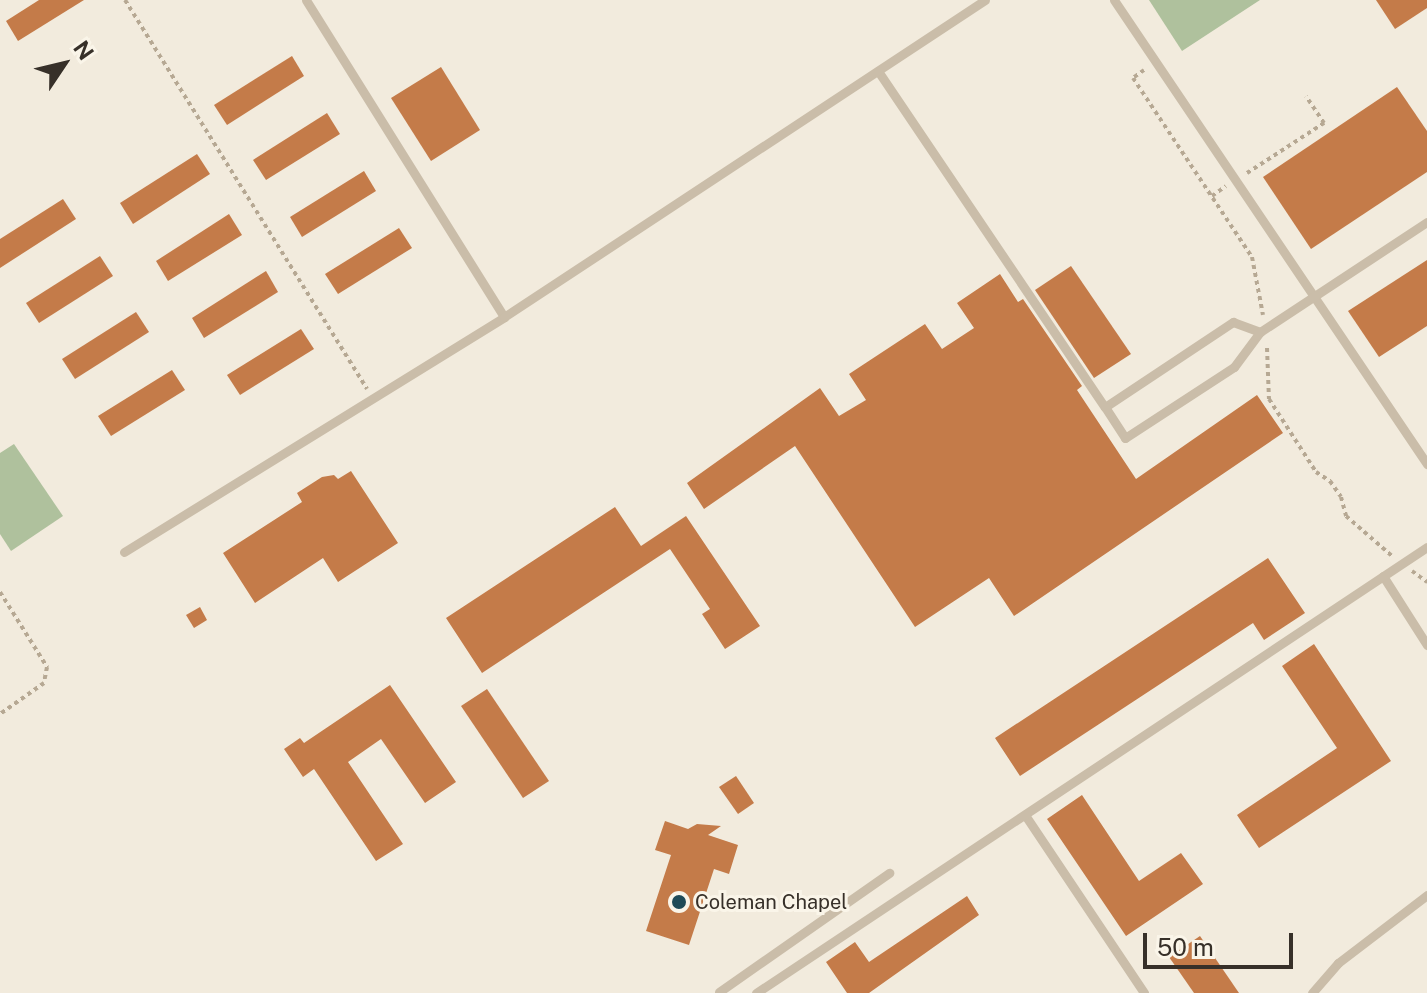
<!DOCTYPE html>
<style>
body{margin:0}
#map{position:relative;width:1427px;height:993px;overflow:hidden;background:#f2ebdd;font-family:"Public Sans",sans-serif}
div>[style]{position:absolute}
.green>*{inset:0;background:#afc19d}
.building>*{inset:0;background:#c47b49}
.path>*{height:4px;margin-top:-2px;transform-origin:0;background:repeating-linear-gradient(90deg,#b6a893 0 4px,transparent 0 8px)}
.service>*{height:9px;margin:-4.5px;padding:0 4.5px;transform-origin:4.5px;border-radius:4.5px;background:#cabda9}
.dots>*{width:22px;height:22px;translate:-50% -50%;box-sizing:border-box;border:4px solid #faf5e9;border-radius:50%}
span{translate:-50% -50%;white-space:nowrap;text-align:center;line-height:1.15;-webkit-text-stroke:6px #faf5e9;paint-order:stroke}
.poi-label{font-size:20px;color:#373029}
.left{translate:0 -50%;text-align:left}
.north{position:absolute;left:24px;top:24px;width:80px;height:80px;-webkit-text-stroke:6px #faf5e9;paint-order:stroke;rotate:55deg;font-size:22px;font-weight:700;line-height:32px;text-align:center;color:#373029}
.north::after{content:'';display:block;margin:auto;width:28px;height:36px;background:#373029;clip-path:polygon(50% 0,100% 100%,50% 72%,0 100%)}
.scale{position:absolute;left:1143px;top:933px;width:150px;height:36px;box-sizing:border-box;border:4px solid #373029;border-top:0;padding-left:10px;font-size:24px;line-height:28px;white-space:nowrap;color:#373029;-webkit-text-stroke:6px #faf5e9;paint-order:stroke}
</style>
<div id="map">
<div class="green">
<div style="clip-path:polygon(1149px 0,1260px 0,1182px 51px)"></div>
<div style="clip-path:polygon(14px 444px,63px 516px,11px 551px,0 534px,0 453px)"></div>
</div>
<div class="building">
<div style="clip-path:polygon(39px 0,84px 0,18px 41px,6px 21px)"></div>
<div style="clip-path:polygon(1376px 0,1427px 0,1427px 8px,1395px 29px)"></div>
<div style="clip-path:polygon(292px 56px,304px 76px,227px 125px,214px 105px)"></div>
<div style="clip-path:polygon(441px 67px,480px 130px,431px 161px,391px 98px)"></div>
<div style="clip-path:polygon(1397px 87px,1427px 131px,1427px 172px,1311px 249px,1263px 177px)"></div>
<div style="clip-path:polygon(327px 113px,340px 134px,266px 180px,253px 160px)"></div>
<div style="clip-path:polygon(197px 154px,210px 174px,133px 224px,120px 203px)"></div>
<div style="clip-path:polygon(364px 171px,376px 191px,302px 237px,290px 217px)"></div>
<div style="clip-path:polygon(63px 199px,76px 219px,0 268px,0 239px)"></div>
<div style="clip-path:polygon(229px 214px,242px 235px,168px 281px,156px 261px)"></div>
<div style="clip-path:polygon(399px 228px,412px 248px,338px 294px,325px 274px)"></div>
<div style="clip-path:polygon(100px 256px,113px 276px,39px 323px,26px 303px)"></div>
<div style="clip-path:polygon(1427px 260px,1427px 326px,1379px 357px,1348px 311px)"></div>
<div style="clip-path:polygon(1071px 266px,1131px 354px,1094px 378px,1035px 290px)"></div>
<div style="clip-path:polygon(266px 271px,278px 292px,204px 338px,192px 318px)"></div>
<div style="clip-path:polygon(1000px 274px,1018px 302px,1023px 299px,1082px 386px,1077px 390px,1136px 479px,1257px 395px,1283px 433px,1014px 616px,989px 578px,915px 627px,795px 446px,704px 509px,687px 483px,820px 388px,839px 416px,866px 400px,849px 374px,925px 324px,942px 349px,974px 328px,957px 303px)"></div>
<div style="clip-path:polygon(136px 312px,149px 332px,75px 379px,62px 359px)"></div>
<div style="clip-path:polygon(301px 329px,314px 349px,240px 395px,227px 375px)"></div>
<div style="clip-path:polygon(172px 370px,185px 390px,111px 436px,98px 416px)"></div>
<div style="clip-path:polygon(351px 471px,398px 543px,338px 582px,323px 558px,255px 603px,223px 553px,302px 502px,297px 493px,322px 477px,334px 475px,338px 479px)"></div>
<div style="clip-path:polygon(615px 507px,641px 546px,686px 516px,760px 626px,725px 649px,702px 614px,710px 609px,670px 549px,482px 673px,446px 618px)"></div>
<div style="clip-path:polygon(1268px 558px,1305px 613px,1264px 640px,1253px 623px,1020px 776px,995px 738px)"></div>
<div style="clip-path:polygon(200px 607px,207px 620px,194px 628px,186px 615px)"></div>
<div style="clip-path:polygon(1314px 644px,1391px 761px,1259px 848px,1237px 815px,1337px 748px,1282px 666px)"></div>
<div style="clip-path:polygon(390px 685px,456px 782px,425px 803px,381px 739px,348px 762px,403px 844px,376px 861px,314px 769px,303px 777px,284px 749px,300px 738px,304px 743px)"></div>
<div style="clip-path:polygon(487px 689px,549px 781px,523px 798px,461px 706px)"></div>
<div style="clip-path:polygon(736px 776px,754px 803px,738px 814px,719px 787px)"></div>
<div style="clip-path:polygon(1082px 795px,1139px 881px,1181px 853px,1203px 884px,1126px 936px,1047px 819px)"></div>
<div style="clip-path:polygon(665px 821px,688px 829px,697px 824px,721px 826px,708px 835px,738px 845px,729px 874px,714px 869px,689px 945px,646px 931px,671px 855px,655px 850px)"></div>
<div style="clip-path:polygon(967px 896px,979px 915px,869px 993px,847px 993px,826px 962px,855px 942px,869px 962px)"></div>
<div style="clip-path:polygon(1200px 936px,1239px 993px,1194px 993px,1169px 957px)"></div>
</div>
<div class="path">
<div style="left:125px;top:0;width:458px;rotate:58.1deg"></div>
<div style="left:1144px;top:70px;width:14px;rotate:144deg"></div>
<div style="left:1133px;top:78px;width:215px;rotate:56.4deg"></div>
<div style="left:1252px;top:257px;width:59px;rotate:79.3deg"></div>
<div style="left:1247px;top:173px;width:92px;rotate:-33deg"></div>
<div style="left:1324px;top:123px;width:32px;rotate:-124deg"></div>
<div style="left:1212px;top:196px;width:17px;rotate:-36deg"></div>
<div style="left:1267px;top:348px;width:51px;rotate:87.8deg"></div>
<div style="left:1269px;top:399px;width:87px;rotate:57.2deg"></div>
<div style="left:1316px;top:472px;width:17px;rotate:33deg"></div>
<div style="left:1330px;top:481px;width:19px;rotate:55deg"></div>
<div style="left:1341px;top:497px;width:20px;rotate:75deg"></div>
<div style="left:1346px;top:516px;width:61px;rotate:41deg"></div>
<div style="left:1412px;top:571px;width:19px;rotate:36deg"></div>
<div style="left:0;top:592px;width:89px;rotate:57.9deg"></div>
<div style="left:47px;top:667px;width:16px;rotate:101deg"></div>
<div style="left:44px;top:683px;width:54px;rotate:144.8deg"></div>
</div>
<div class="service">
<div style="left:306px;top:0;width:374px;rotate:58deg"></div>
<div style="left:1114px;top:0;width:560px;rotate:56deg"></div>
<div style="left:878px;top:71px;width:405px;rotate:56deg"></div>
<div style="left:1105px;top:407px;width:154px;rotate:-33.6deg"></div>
<div style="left:1233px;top:322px;width:29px;rotate:20deg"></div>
<div style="left:1260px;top:332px;width:200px;rotate:-33.4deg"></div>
<div style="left:1105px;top:407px;width:37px;rotate:57deg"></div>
<div style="left:1125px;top:438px;width:130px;rotate:-33.1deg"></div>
<div style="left:1234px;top:367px;width:44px;rotate:-53.4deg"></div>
<div style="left:124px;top:552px;width:447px;rotate:-31.7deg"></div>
<div style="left:504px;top:317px;width:576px;rotate:-33.39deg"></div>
<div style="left:1383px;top:576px;width:82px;rotate:57.5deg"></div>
<div style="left:1025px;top:815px;width:214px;rotate:56.2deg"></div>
<div style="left:719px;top:992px;width:208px;rotate:-35deg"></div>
<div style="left:756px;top:993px;width:806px;rotate:-33.61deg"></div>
<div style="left:1312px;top:993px;width:40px;rotate:-49deg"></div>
<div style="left:1338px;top:963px;width:112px;rotate:-37.4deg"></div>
</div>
<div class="dots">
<div style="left:679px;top:902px;background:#1f4b58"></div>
</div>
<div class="poi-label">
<span class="left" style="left:695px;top:902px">Coleman Chapel</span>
</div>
<div class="north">N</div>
<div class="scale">50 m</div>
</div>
